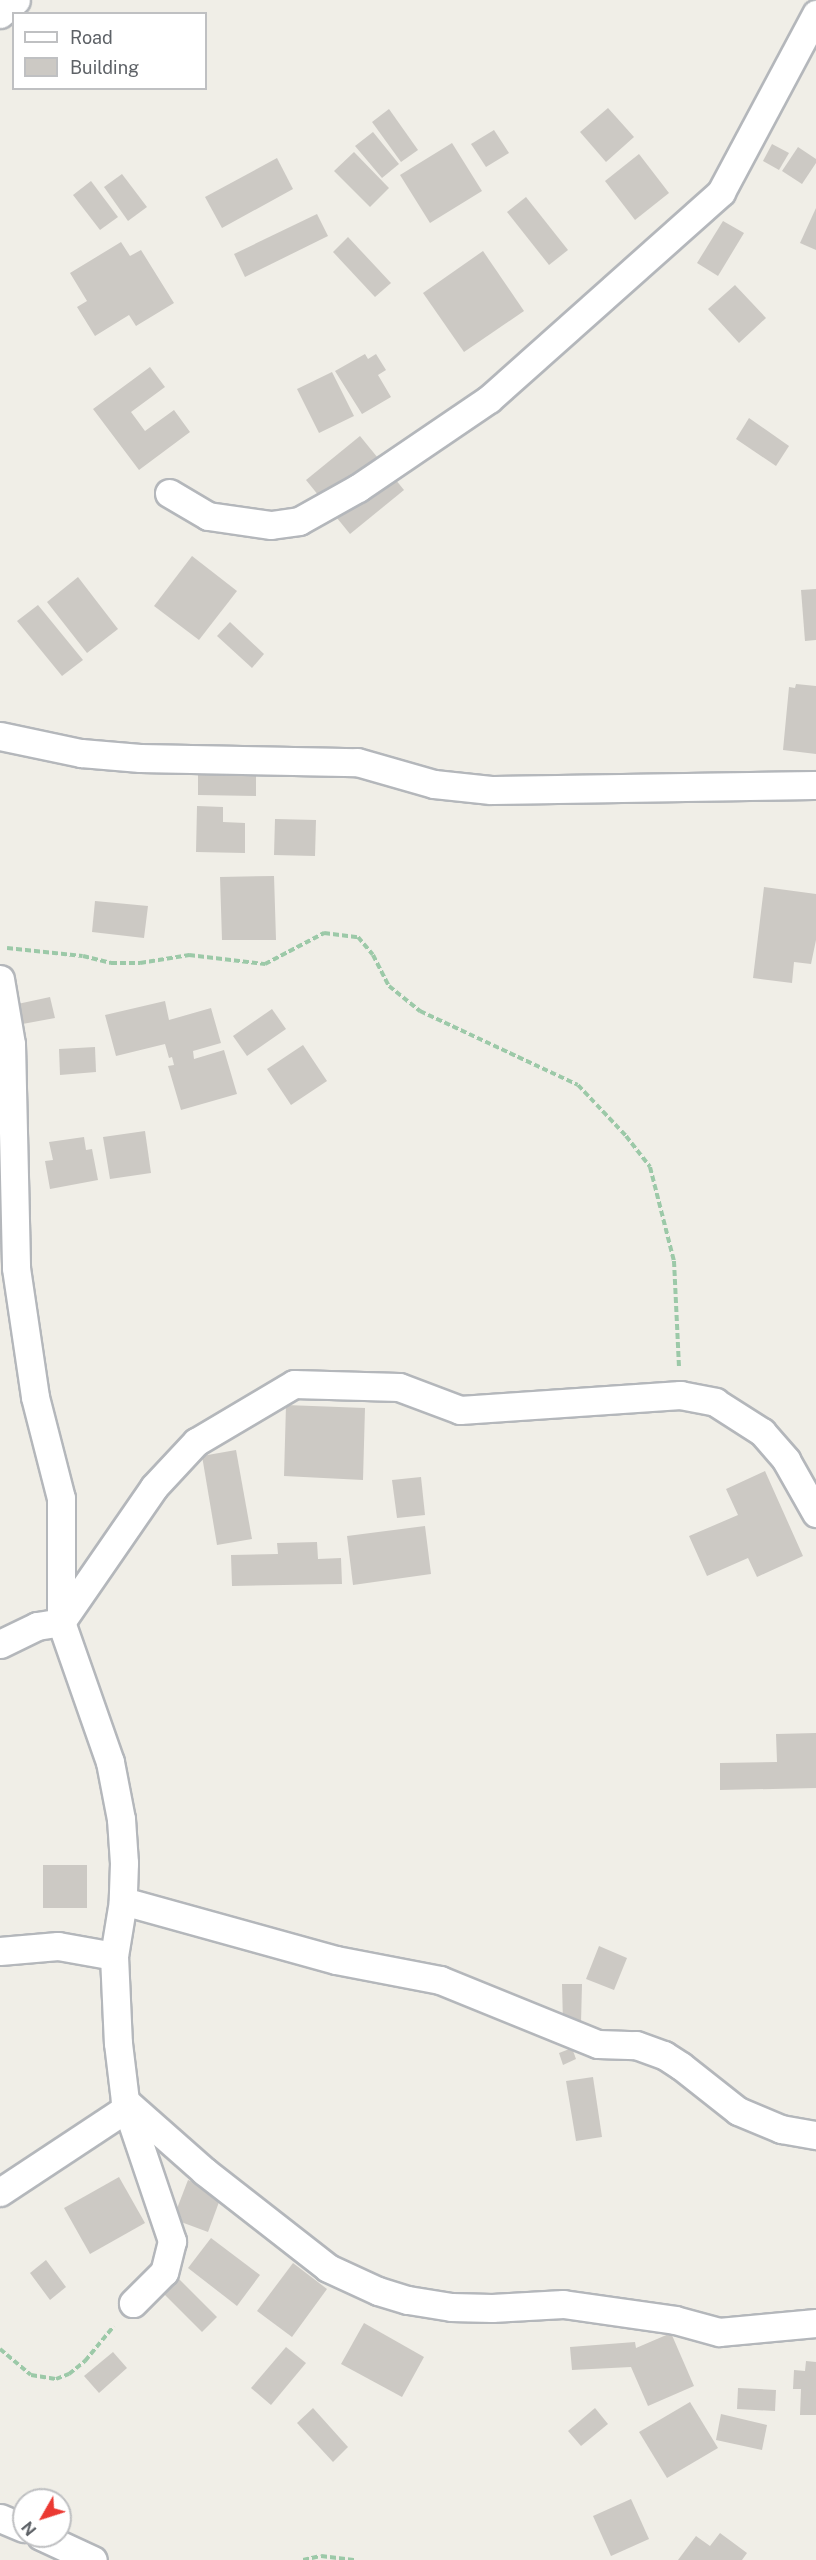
<!DOCTYPE html>
<style>
body{margin:0}
#map{position:relative;width:816px;height:2560px;overflow:hidden;background:#f0eee7;font-family:"Public Sans",sans-serif}
div>[style]{position:absolute}
.building>*{inset:0;background:#ccc9c4}
.path>*{height:4px;margin-top:-2px;transform-origin:0;background:repeating-linear-gradient(90deg,#9cc9a8 0 6px,transparent 0 9px)}
.roads{filter:drop-shadow(2px 0 #b4b7bb) drop-shadow(-2px 0 #b4b7bb) drop-shadow(0 2px #b4b7bb) drop-shadow(0 -2px #b4b7bb)}
.street>*{height:27px;margin:-13.5px;padding:0 13.5px;transform-origin:13.5px;border-radius:13.5px;background:#fff}
span{translate:-50% -50%;white-space:nowrap;text-align:center;line-height:1.15;-webkit-text-stroke:5px #fff;paint-order:stroke}
.legend{position:absolute;left:12px;top:12px;width:195px;height:78px;box-sizing:border-box;background:#fff;border:2px solid #bfc0c2;margin:0;padding:8px 10px;list-style:none;font-size:18px;color:#5e6267}
.legend li{display:flex;align-items:center;gap:12px;height:30px}
.legend b{width:30px;border:2px solid #bfc0c2}
.north{position:absolute;left:12px;top:2488px;width:60px;height:60px;box-sizing:border-box;background:#fff;border:2px solid #bfc0c2;border-radius:50%;rotate:231deg;font-size:16px;font-weight:700;line-height:24px;text-align:center;color:#5e6267}
.north::after{content:'';display:block;margin:auto;width:21px;height:27px;background:#eb3932;clip-path:polygon(50% 0,100% 100%,50% 72%,0 100%)}
</style>
<div id="map">
<div class="building">
<div style="clip-path:polygon(608px 108px,634px 137px,606px 162px,580px 132px)"></div>
<div style="clip-path:polygon(389px 109px,418px 150px,401px 162px,372px 122px)"></div>
<div style="clip-path:polygon(494px 130px,509px 153px,486px 167px,471px 144px)"></div>
<div style="clip-path:polygon(373px 132px,399px 164px,382px 178px,355px 146px)"></div>
<div style="clip-path:polygon(452px 143px,482px 191px,430px 223px,400px 175px)"></div>
<div style="clip-path:polygon(772px 144px,789px 153px,779px 170px,763px 161px)"></div>
<div style="clip-path:polygon(798px 147px,816px 159px,816px 163px,802px 184px,782px 171px)"></div>
<div style="clip-path:polygon(354px 152px,389px 188px,370px 207px,334px 171px)"></div>
<div style="clip-path:polygon(639px 154px,669px 193px,635px 220px,605px 181px)"></div>
<div style="clip-path:polygon(277px 158px,293px 189px,222px 228px,205px 197px)"></div>
<div style="clip-path:polygon(122px 174px,147px 207px,128px 221px,104px 187px)"></div>
<div style="clip-path:polygon(91px 181px,118px 217px,100px 230px,73px 195px)"></div>
<div style="clip-path:polygon(526px 197px,568px 250px,549px 265px,507px 212px)"></div>
<div style="clip-path:polygon(816px 208px,816px 250px,800px 243px)"></div>
<div style="clip-path:polygon(317px 214px,328px 236px,245px 277px,234px 254px)"></div>
<div style="clip-path:polygon(723px 221px,744px 233px,718px 276px,697px 263px)"></div>
<div style="clip-path:polygon(348px 237px,391px 283px,375px 297px,333px 252px)"></div>
<div style="clip-path:polygon(121px 242px,130px 256px,141px 250px,174px 303px,136px 326px,129px 315px,95px 336px,77px 307px,87px 301px,70px 273px)"></div>
<div style="clip-path:polygon(483px 251px,524px 311px,464px 352px,423px 293px)"></div>
<div style="clip-path:polygon(735px 285px,766px 318px,739px 343px,708px 309px)"></div>
<div style="clip-path:polygon(365px 354px,368px 359px,376px 354px,386px 370px,378px 375px,391px 397px,362px 414px,335px 371px)"></div>
<div style="clip-path:polygon(150px 367px,165px 387px,131px 412px,145px 431px,174px 410px,190px 432px,139px 470px,93px 409px)"></div>
<div style="clip-path:polygon(332px 372px,354px 416px,319px 433px,297px 389px)"></div>
<div style="clip-path:polygon(749px 418px,789px 446px,776px 466px,736px 439px)"></div>
<div style="clip-path:polygon(360px 436px,404px 490px,350px 534px,306px 480px)"></div>
<div style="clip-path:polygon(192px 556px,237px 591px,199px 640px,154px 606px)"></div>
<div style="clip-path:polygon(78px 577px,118px 629px,87px 653px,47px 602px)"></div>
<div style="clip-path:polygon(816px 589px,816px 640px,805px 641px,801px 590px)"></div>
<div style="clip-path:polygon(38px 605px,83px 660px,62px 676px,17px 621px)"></div>
<div style="clip-path:polygon(230px 622px,264px 654px,252px 668px,217px 636px)"></div>
<div style="clip-path:polygon(796px 684px,816px 686px,816px 754px,783px 750px,789px 687px,795px 688px)"></div>
<div style="clip-path:polygon(198px 769px,256px 770px,256px 796px,198px 795px)"></div>
<div style="clip-path:polygon(197px 806px,223px 807px,223px 822px,245px 823px,245px 853px,196px 852px)"></div>
<div style="clip-path:polygon(275px 819px,316px 820px,315px 856px,274px 855px)"></div>
<div style="clip-path:polygon(274px 876px,276px 940px,222px 940px,220px 877px)"></div>
<div style="clip-path:polygon(764px 887px,816px 894px,816px 940px,811px 964px,794px 962px,792px 983px,753px 978px)"></div>
<div style="clip-path:polygon(95px 901px,148px 906px,144px 938px,92px 932px)"></div>
<div style="clip-path:polygon(50px 997px,55px 1018px,17px 1025px,13px 1005px)"></div>
<div style="clip-path:polygon(165px 1001px,169px 1020px,211px 1008px,221px 1043px,193px 1051px,194px 1059px,224px 1050px,237px 1094px,181px 1110px,168px 1066px,174px 1065px,172px 1057px,169px 1058px,165px 1044px,116px 1056px,105px 1015px)"></div>
<div style="clip-path:polygon(272px 1009px,286px 1029px,247px 1056px,233px 1036px)"></div>
<div style="clip-path:polygon(303px 1045px,327px 1081px,291px 1105px,267px 1069px)"></div>
<div style="clip-path:polygon(95px 1047px,96px 1072px,60px 1075px,59px 1049px)"></div>
<div style="clip-path:polygon(145px 1131px,151px 1173px,110px 1179px,103px 1137px)"></div>
<div style="clip-path:polygon(84px 1137px,86px 1150px,92px 1149px,98px 1180px,50px 1189px,45px 1161px,53px 1160px,49px 1142px)"></div>
<div style="clip-path:polygon(286px 1405px,365px 1408px,363px 1480px,284px 1476px)"></div>
<div style="clip-path:polygon(236px 1450px,252px 1539px,217px 1545px,202px 1456px)"></div>
<div style="clip-path:polygon(765px 1471px,803px 1556px,757px 1577px,748px 1558px,707px 1576px,689px 1536px,738px 1515px,726px 1489px)"></div>
<div style="clip-path:polygon(421px 1477px,425px 1515px,397px 1518px,392px 1480px)"></div>
<div style="clip-path:polygon(425px 1526px,431px 1574px,353px 1585px,347px 1536px)"></div>
<div style="clip-path:polygon(317px 1542px,318px 1559px,341px 1558px,342px 1584px,232px 1586px,231px 1555px,278px 1554px,277px 1543px)"></div>
<div style="clip-path:polygon(816px 1733px,816px 1788px,720px 1790px,720px 1763px,777px 1762px,776px 1734px)"></div>
<div style="clip-path:polygon(43px 1865px,87px 1865px,87px 1908px,43px 1908px)"></div>
<div style="clip-path:polygon(599px 1946px,627px 1958px,614px 1990px,586px 1979px)"></div>
<div style="clip-path:polygon(562px 1984px,582px 1984px,581px 2023px,563px 2023px)"></div>
<div style="clip-path:polygon(572px 2048px,576px 2059px,563px 2065px,559px 2053px)"></div>
<div style="clip-path:polygon(593px 2077px,602px 2137px,576px 2141px,566px 2081px)"></div>
<div style="clip-path:polygon(119px 2177px,145px 2223px,90px 2254px,64px 2208px)"></div>
<div style="clip-path:polygon(188px 2180px,222px 2194px,208px 2232px,173px 2219px)"></div>
<div style="clip-path:polygon(211px 2238px,260px 2275px,237px 2306px,188px 2268px)"></div>
<div style="clip-path:polygon(46px 2260px,66px 2287px,50px 2300px,30px 2273px)"></div>
<div style="clip-path:polygon(293px 2263px,327px 2289px,292px 2337px,257px 2311px)"></div>
<div style="clip-path:polygon(172px 2272px,217px 2317px,202px 2332px,157px 2287px)"></div>
<div style="clip-path:polygon(364px 2323px,424px 2357px,402px 2397px,341px 2364px)"></div>
<div style="clip-path:polygon(671px 2333px,694px 2386px,648px 2406px,631px 2367px,572px 2370px,570px 2347px,635px 2342px,636px 2348px)"></div>
<div style="clip-path:polygon(286px 2347px,306px 2363px,271px 2405px,251px 2388px)"></div>
<div style="clip-path:polygon(113px 2352px,127px 2368px,99px 2393px,84px 2376px)"></div>
<div style="clip-path:polygon(806px 2361px,816px 2362px,816px 2415px,800px 2415px,801px 2389px,793px 2389px,794px 2370px,805px 2371px)"></div>
<div style="clip-path:polygon(738px 2388px,776px 2390px,775px 2411px,737px 2409px)"></div>
<div style="clip-path:polygon(690px 2402px,718px 2448px,667px 2478px,639px 2432px)"></div>
<div style="clip-path:polygon(313px 2408px,348px 2447px,333px 2462px,297px 2423px)"></div>
<div style="clip-path:polygon(595px 2408px,608px 2424px,581px 2446px,568px 2431px)"></div>
<div style="clip-path:polygon(721px 2414px,767px 2425px,762px 2450px,716px 2440px)"></div>
<div style="clip-path:polygon(631px 2499px,649px 2539px,611px 2556px,593px 2516px)"></div>
<div style="clip-path:polygon(720px 2533px,747px 2553px,742px 2560px,678px 2560px,696px 2536px,710px 2546px)"></div>
</div>
<div class="path">
<div style="left:7px;top:948px;width:76px;rotate:6deg"></div>
<div style="left:83px;top:956px;width:29px;rotate:14deg"></div>
<div style="left:111px;top:963px;width:29px"></div>
<div style="left:140px;top:963px;width:50px;rotate:-9.3deg"></div>
<div style="left:189px;top:955px;width:77px;rotate:6.8deg"></div>
<div style="left:265px;top:964px;width:67px;rotate:-27.7deg"></div>
<div style="left:324px;top:933px;width:34px;rotate:7deg"></div>
<div style="left:358px;top:937px;width:23px;rotate:50deg"></div>
<div style="left:373px;top:955px;width:35px;rotate:63deg"></div>
<div style="left:389px;top:986px;width:40px;rotate:39deg"></div>
<div style="left:420px;top:1011px;width:174px;rotate:25.1deg"></div>
<div style="left:578px;top:1085px;width:70px;rotate:46.7deg"></div>
<div style="left:626px;top:1136px;width:39px;rotate:52deg"></div>
<div style="left:650px;top:1167px;width:97px;rotate:75.7deg"></div>
<div style="left:674px;top:1261px;width:106px;rotate:87.3deg"></div>
<div style="left:0;top:2349px;width:40px;rotate:40deg"></div>
<div style="left:31px;top:2375px;width:25px;rotate:9deg"></div>
<div style="left:56px;top:2379px;width:14px;rotate:-21deg"></div>
<div style="left:69px;top:2374px;width:21px;rotate:-39deg"></div>
<div style="left:85px;top:2361px;width:45px;rotate:-50.4deg"></div>
<div style="left:303px;top:2560px;width:18px;rotate:-13deg"></div>
<div style="left:321px;top:2556px;width:35px;rotate:7deg"></div>
</div>
<div class="roads">
<div class="street">
<div style="left:0;top:14px;width:21px;rotate:-41deg"></div>
<div style="left:169px;top:493px;width:45px;rotate:30.5deg"></div>
<div style="left:208px;top:516px;width:64px;rotate:8.1deg"></div>
<div style="left:271px;top:525px;width:28px;rotate:-8deg"></div>
<div style="left:299px;top:521px;width:68px;rotate:-29.2deg"></div>
<div style="left:358px;top:488px;width:158px;rotate:-34.2deg"></div>
<div style="left:489px;top:399px;width:311px;rotate:-41.7deg"></div>
<div style="left:721px;top:192px;width:202px;rotate:-61.9deg"></div>
<div style="left:0;top:736px;width:83px;rotate:11.9deg"></div>
<div style="left:81px;top:753px;width:59px;rotate:4.8deg"></div>
<div style="left:140px;top:758px;width:217px;rotate:1.1deg"></div>
<div style="left:357px;top:762px;width:80px;rotate:15.9deg"></div>
<div style="left:434px;top:784px;width:57px;rotate:6deg"></div>
<div style="left:491px;top:790px;width:325px;rotate:-0.9deg"></div>
<div style="left:0;top:979px;width:66px;rotate:80.4deg"></div>
<div style="left:11px;top:1044px;width:224px;rotate:88.7deg"></div>
<div style="left:16px;top:1268px;width:130px;rotate:81.6deg"></div>
<div style="left:35px;top:1397px;width:104px;rotate:75.6deg"></div>
<div style="left:61px;top:1498px;width:124px;rotate:90deg"></div>
<div style="left:61px;top:1622px;width:148px;rotate:70.7deg"></div>
<div style="left:110px;top:1762px;width:58px;rotate:79.1deg"></div>
<div style="left:121px;top:1819px;width:44px;rotate:86.1deg"></div>
<div style="left:124px;top:1863px;width:38px;rotate:92deg"></div>
<div style="left:123px;top:1901px;width:56px;rotate:99.3deg"></div>
<div style="left:114px;top:1956px;width:87px;rotate:87.4deg"></div>
<div style="left:118px;top:2043px;width:58px;rotate:83.1deg"></div>
<div style="left:125px;top:2101px;width:106px;rotate:41.5deg"></div>
<div style="left:204px;top:2171px;width:157px;rotate:38deg"></div>
<div style="left:328px;top:2268px;width:55px;rotate:24.7deg"></div>
<div style="left:378px;top:2291px;width:31px;rotate:17deg"></div>
<div style="left:408px;top:2300px;width:44px;rotate:9.2deg"></div>
<div style="left:451px;top:2307px;width:41px;rotate:1.4deg"></div>
<div style="left:492px;top:2308px;width:71px;rotate:-3.2deg"></div>
<div style="left:563px;top:2304px;width:113px;rotate:8.1deg"></div>
<div style="left:675px;top:2320px;width:46px;rotate:15.3deg"></div>
<div style="left:719px;top:2332px;width:97px;rotate:-5.3deg"></div>
<div style="left:0;top:1644px;width:41px;rotate:-25.9deg"></div>
<div style="left:37px;top:1626px;width:24px;rotate:-9deg"></div>
<div style="left:61px;top:1622px;width:164px;rotate:-55.4deg"></div>
<div style="left:154px;top:1487px;width:62px;rotate:-47deg"></div>
<div style="left:196px;top:1442px;width:114px;rotate:-30.6deg"></div>
<div style="left:294px;top:1384px;width:105px;rotate:1.6deg"></div>
<div style="left:399px;top:1387px;width:65px;rotate:20.7deg"></div>
<div style="left:460px;top:1410px;width:221px;rotate:-3.9deg"></div>
<div style="left:680px;top:1395px;width:36px;rotate:11deg"></div>
<div style="left:715px;top:1402px;width:56px;rotate:32.6deg"></div>
<div style="left:762px;top:1432px;width:37px;rotate:49deg"></div>
<div style="left:786px;top:1460px;width:61px;rotate:60.5deg"></div>
<div style="left:123px;top:1901px;width:221px;rotate:15.5deg"></div>
<div style="left:336px;top:1960px;width:106px;rotate:10.9deg"></div>
<div style="left:440px;top:1980px;width:170px;rotate:22.1deg"></div>
<div style="left:598px;top:2044px;width:38px;rotate:2deg"></div>
<div style="left:636px;top:2045px;width:30px;rotate:20deg"></div>
<div style="left:664px;top:2055px;width:20px;rotate:33deg"></div>
<div style="left:681px;top:2066px;width:73px;rotate:38.3deg"></div>
<div style="left:738px;top:2111px;width:47px;rotate:22.7deg"></div>
<div style="left:781px;top:2129px;width:36px;rotate:10deg"></div>
<div style="left:0;top:1951px;width:58px;rotate:-4.9deg"></div>
<div style="left:58px;top:1946px;width:57px;rotate:10.1deg"></div>
<div style="left:125px;top:2102px;width:147px;rotate:71.3deg"></div>
<div style="left:172px;top:2241px;width:32px;rotate:104deg"></div>
<div style="left:164px;top:2272px;width:44px;rotate:135deg"></div>
<div style="left:0;top:2192px;width:152px;rotate:-33.5deg"></div>
<div style="left:0;top:2518px;width:26px;rotate:23deg"></div>
<div style="left:41px;top:2536px;width:57px;rotate:24.8deg"></div>
</div>
</div>
<ul class="legend">
<li><b style="height:8px;background:#fff"></b>Road</li>
<li><b style="height:16px;background:#ccc9c4"></b>Building</li>
</ul>
<div class="north">N</div>
</div>
